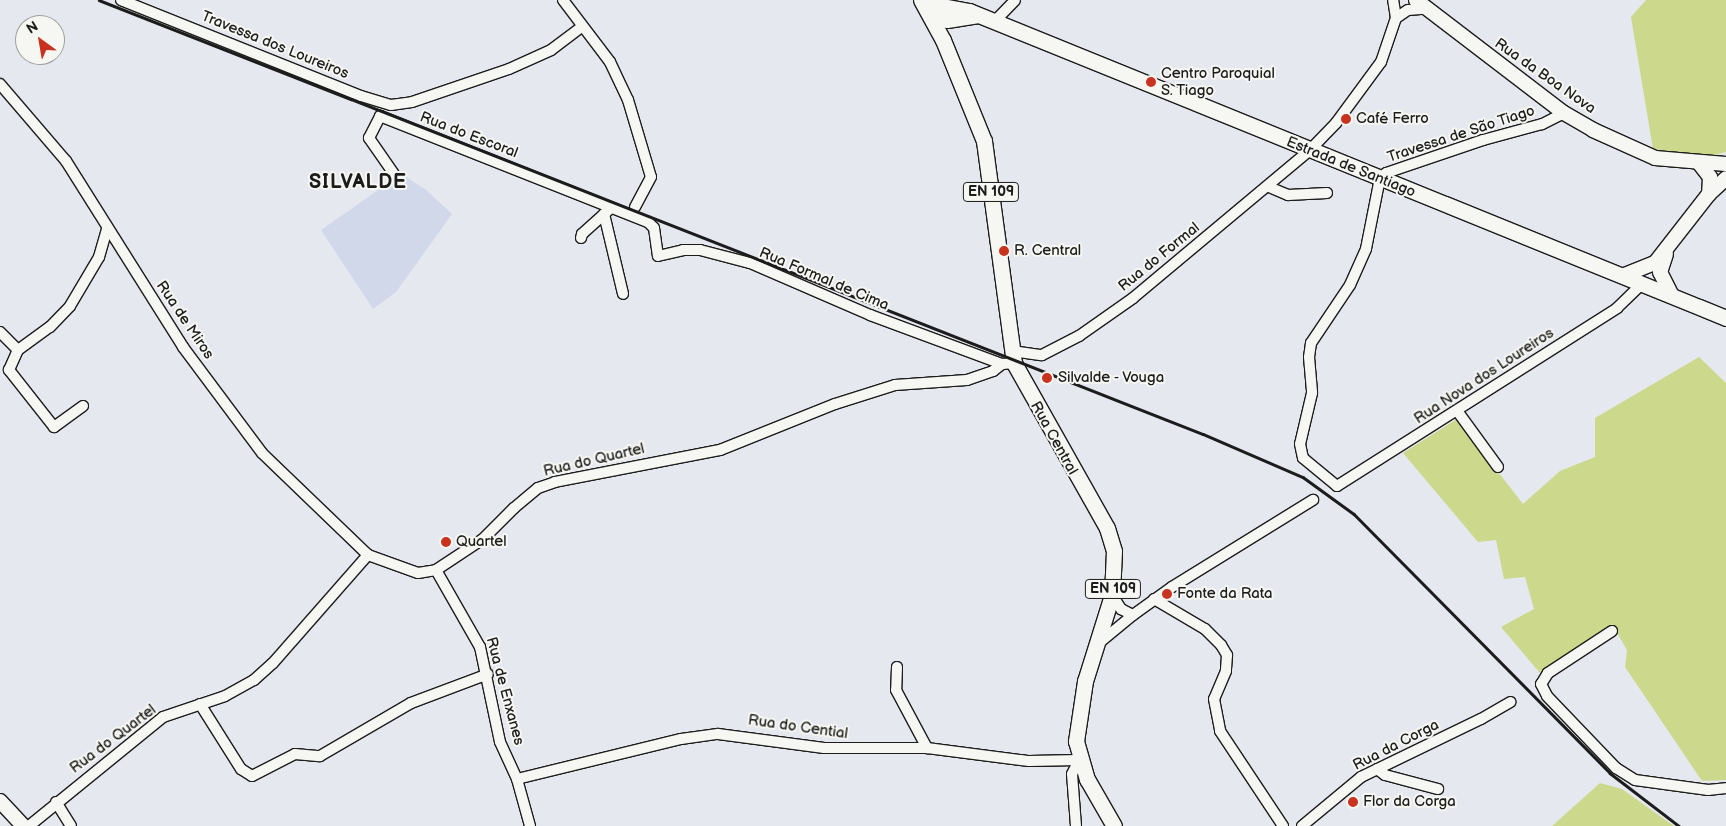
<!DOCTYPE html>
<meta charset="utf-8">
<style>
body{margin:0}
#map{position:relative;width:1726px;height:826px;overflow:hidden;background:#e5e8ee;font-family:"Balsamiq Sans",sans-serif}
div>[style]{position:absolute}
.built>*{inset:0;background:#d1d8ea}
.green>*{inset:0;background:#ccd98c}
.roads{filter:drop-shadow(1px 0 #1c1c1c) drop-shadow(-1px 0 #1c1c1c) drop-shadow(0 1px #1c1c1c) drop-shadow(0 -1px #1c1c1c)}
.street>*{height:10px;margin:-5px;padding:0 5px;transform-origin:5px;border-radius:5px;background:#f6f6f2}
.secondary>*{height:14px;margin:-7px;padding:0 7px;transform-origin:7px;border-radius:7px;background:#f6f6f2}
.primary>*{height:15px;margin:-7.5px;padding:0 7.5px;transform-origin:7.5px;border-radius:7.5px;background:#f6f6f2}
.rail>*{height:2.5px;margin:-1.25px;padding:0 1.25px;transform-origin:1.25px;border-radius:1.25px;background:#1c1c1c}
.dots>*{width:14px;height:14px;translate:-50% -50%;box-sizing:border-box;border:2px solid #f6f6f2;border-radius:50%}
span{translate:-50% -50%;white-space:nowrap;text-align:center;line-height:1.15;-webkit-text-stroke:4px #f6f6f2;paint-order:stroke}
.shield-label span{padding:1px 4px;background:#f6f6f2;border:1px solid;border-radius:4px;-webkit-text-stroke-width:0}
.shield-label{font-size:14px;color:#1c1c1c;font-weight:700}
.street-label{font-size:15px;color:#1c1c1c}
.poi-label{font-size:15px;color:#1c1c1c}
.left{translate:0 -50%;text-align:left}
.district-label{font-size:20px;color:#1c1c1c;font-weight:700;letter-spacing:1px}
.north{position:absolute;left:15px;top:15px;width:50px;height:50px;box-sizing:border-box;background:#f6f6f2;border:1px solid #9f9f9c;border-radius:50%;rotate:328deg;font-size:14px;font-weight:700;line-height:20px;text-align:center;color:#1c1c1c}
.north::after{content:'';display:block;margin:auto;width:18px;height:22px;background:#c8321e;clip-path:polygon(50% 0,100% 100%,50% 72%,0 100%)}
</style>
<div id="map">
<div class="built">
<div style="clip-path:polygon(401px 174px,425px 189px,452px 214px,396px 292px,373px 309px,321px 230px)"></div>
</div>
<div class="green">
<div style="clip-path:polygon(1646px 0,1726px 0,1726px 152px,1707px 157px,1653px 149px,1631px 17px)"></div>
<div style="clip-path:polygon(1699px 357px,1726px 383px,1726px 780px,1702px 781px,1625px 667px,1627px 650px,1612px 624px,1540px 673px,1501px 627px,1534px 609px,1525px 577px,1504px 579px,1496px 540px,1478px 542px,1403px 453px,1457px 419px,1523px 504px,1560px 471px,1595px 457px,1595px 418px)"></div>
<div style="clip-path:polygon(1600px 783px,1622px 789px,1674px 826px,1552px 826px)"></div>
</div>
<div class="roads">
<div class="street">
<div style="left:121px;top:0;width:258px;rotate:21.8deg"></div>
<div style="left:361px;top:96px;width:31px;rotate:17deg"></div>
<div style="left:391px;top:105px;width:21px;rotate:-8deg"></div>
<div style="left:412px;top:102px;width:102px;rotate:-18.8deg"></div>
<div style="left:509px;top:69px;width:46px;rotate:-24.3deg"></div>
<div style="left:551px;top:50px;width:38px;rotate:-37deg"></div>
<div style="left:563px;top:0;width:78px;rotate:52.8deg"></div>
<div style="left:610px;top:62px;width:42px;rotate:64.7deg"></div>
<div style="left:628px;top:100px;width:80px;rotate:73.4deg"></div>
<div style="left:651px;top:177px;width:34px;rotate:118deg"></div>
<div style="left:1396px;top:18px;width:14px;rotate:-34deg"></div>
<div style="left:1408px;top:10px;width:16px;rotate:-4deg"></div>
<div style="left:994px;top:22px;width:30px;rotate:-46deg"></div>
<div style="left:0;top:84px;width:101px;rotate:49.4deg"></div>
<div style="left:66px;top:161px;width:220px;rotate:57.8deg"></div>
<div style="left:183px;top:347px;width:132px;rotate:53.3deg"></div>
<div style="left:262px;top:453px;width:147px;rotate:43.9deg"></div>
<div style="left:368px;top:555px;width:53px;rotate:19.8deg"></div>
<div style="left:418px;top:573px;width:18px;rotate:-9deg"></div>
<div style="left:436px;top:570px;width:56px;rotate:-33.4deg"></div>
<div style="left:483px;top:539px;width:44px;rotate:-45deg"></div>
<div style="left:514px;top:508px;width:31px;rotate:-40deg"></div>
<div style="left:538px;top:488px;width:18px;rotate:-19deg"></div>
<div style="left:555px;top:482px;width:168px;rotate:-11deg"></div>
<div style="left:720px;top:450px;width:124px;rotate:-21.8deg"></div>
<div style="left:835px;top:404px;width:63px;rotate:-17.6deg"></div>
<div style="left:895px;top:385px;width:72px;rotate:-4deg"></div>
<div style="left:967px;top:380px;width:28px;rotate:-19deg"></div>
<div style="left:993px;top:371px;width:11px;rotate:-38deg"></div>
<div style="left:1002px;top:364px;width:12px;rotate:-5deg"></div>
<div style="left:1564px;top:113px;width:25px;rotate:153deg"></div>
<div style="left:1542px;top:124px;width:61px;rotate:164.8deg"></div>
<div style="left:1483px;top:140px;width:102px;rotate:161.2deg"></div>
<div style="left:1386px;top:173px;width:8px;rotate:140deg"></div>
<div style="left:1380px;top:178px;width:72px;rotate:101.2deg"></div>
<div style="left:1366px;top:249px;width:39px;rotate:114deg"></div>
<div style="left:1350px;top:285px;width:70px;rotate:123.9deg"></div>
<div style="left:1311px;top:343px;width:14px;rotate:98deg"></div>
<div style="left:1309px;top:357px;width:36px;rotate:85deg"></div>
<div style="left:1312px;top:393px;width:52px;rotate:103.2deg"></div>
<div style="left:1300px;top:444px;width:14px;rotate:78deg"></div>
<div style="left:1303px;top:458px;width:44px;rotate:39.5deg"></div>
<div style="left:1337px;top:486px;width:332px;rotate:-32.4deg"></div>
<div style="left:1617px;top:308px;width:35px;rotate:-44deg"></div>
<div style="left:394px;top:174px;width:44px;rotate:-124.8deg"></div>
<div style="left:369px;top:138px;width:25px;rotate:-63deg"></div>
<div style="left:380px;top:116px;width:288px;rotate:21.6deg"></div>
<div style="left:648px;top:222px;width:8px;rotate:45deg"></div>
<div style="left:654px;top:228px;width:28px;rotate:82deg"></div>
<div style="left:658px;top:256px;width:26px;rotate:-13deg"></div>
<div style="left:683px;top:250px;width:17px"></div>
<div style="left:700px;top:250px;width:52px;rotate:14.6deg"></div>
<div style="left:750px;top:263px;width:131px;rotate:23.4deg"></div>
<div style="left:870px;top:315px;width:141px;rotate:20.4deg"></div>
<div style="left:1269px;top:187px;width:21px;rotate:23deg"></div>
<div style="left:1288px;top:195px;width:39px;rotate:-3deg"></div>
<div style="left:611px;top:208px;width:9px;rotate:139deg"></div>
<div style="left:604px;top:214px;width:82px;rotate:76.6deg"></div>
<div style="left:581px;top:238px;width:4px;rotate:-76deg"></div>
<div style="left:582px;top:234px;width:30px;rotate:-42deg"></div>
<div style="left:0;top:332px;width:25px;rotate:45deg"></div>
<div style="left:1012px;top:351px;width:30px;rotate:8deg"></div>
<div style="left:1042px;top:355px;width:42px;rotate:-27.2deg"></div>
<div style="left:1079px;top:336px;width:66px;rotate:-35.1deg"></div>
<div style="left:1133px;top:298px;width:229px;rotate:-39.9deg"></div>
<div style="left:1309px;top:151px;width:39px;rotate:-46deg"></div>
<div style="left:1336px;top:123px;width:76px;rotate:-53.6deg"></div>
<div style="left:1381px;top:62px;width:46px;rotate:-71.2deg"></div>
<div style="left:1396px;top:18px;width:18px;rotate:-99deg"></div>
<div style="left:83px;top:406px;width:36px;rotate:144deg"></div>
<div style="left:54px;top:427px;width:73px;rotate:-128.3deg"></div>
<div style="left:9px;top:370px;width:22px;rotate:-66deg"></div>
<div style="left:18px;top:350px;width:39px;rotate:-36deg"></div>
<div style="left:50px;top:327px;width:29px;rotate:-46deg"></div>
<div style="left:70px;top:306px;width:57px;rotate:-59.4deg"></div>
<div style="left:99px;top:257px;width:29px;rotate:-74deg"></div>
<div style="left:1458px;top:412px;width:68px;rotate:54deg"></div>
<div style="left:436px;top:570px;width:89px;rotate:60.3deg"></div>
<div style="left:480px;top:647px;width:97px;rotate:78.1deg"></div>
<div style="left:500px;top:742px;width:41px;rotate:65.3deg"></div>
<div style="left:517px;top:779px;width:49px;rotate:74.5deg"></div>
<div style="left:1112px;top:595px;width:17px;rotate:57deg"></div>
<div style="left:1121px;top:609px;width:13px;rotate:27deg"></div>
<div style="left:1133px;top:615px;width:48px;rotate:-35.7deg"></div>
<div style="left:1172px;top:587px;width:166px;rotate:-31.7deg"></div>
<div style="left:1154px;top:599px;width:59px;rotate:30.5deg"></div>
<div style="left:1205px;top:629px;width:23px;rotate:45deg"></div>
<div style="left:1221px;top:645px;width:12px;rotate:59deg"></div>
<div style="left:1227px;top:655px;width:16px;rotate:94deg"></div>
<div style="left:1226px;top:671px;width:30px;rotate:113deg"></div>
<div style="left:1214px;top:699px;width:33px;rotate:79deg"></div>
<div style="left:1220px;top:731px;width:114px;rotate:56.4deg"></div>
<div style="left:1612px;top:631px;width:77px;rotate:146.7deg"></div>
<div style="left:1548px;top:673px;width:13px;rotate:122deg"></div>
<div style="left:1541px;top:684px;width:13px;rotate:63deg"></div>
<div style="left:1547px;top:696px;width:100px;rotate:46.2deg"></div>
<div style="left:1616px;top:768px;width:22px;rotate:32deg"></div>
<div style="left:1635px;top:780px;width:74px;rotate:7.8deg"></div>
<div style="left:1708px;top:790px;width:18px;rotate:-6deg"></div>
<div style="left:1099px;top:643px;width:44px;rotate:-39.5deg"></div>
<div style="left:897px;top:667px;width:23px;rotate:92deg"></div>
<div style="left:896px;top:690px;width:66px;rotate:61.9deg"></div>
<div style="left:200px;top:704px;width:77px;rotate:57.8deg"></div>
<div style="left:241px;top:769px;width:13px;rotate:32deg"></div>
<div style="left:252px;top:776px;width:48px;rotate:-27.1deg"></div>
<div style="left:295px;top:754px;width:25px;rotate:5deg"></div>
<div style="left:320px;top:756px;width:105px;rotate:-30.2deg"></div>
<div style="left:411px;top:703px;width:82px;rotate:-20.6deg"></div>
<div style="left:1377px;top:769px;width:10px;rotate:37deg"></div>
<div style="left:1385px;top:775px;width:55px;rotate:14.8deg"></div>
<div style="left:517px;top:779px;width:169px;rotate:-13.7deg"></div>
<div style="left:681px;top:739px;width:37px;rotate:-8deg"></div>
<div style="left:718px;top:734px;width:107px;rotate:7.5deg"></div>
<div style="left:824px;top:748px;width:103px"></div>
<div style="left:927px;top:748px;width:103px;rotate:7.3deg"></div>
<div style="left:1029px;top:761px;width:50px;rotate:-1.1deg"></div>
<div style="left:56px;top:802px;width:28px;rotate:58deg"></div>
<div style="left:29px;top:826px;width:173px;rotate:-39.1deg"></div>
<div style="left:163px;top:717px;width:65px;rotate:-18.7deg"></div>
<div style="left:225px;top:696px;width:33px;rotate:-29deg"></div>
<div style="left:254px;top:680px;width:25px;rotate:-42deg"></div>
<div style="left:273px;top:663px;width:144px;rotate:-48.7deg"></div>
<div style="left:1076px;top:826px;width:52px;rotate:-94.4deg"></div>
<div style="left:1072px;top:774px;width:16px;rotate:-63deg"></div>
<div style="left:1302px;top:826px;width:77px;rotate:-39.7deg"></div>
<div style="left:1361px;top:777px;width:133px;rotate:-25.8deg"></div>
<div style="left:1481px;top:719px;width:34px;rotate:-30deg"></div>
</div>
<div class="secondary">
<div style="left:1416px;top:0;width:186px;rotate:37.4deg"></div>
<div style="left:1564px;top:113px;width:34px;rotate:30deg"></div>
<div style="left:1593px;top:130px;width:68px;rotate:24.3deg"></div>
<div style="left:1655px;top:158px;width:71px;rotate:4.8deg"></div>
<div style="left:1699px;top:163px;width:18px;rotate:52deg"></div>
<div style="left:1710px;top:177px;width:17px;rotate:93deg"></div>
<div style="left:1666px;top:254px;width:19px;rotate:108deg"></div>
<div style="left:1660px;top:272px;width:27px;rotate:63deg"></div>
<div style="left:1622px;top:276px;width:35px;rotate:-22deg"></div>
<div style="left:1655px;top:263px;width:88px;rotate:-52deg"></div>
<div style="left:1709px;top:194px;width:23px;rotate:-43deg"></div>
<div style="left:0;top:801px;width:34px;rotate:47deg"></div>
</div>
<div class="primary">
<div style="left:921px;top:0;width:46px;rotate:61.2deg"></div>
<div style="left:943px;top:40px;width:109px;rotate:67.9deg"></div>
<div style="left:984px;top:141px;width:224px;rotate:82.3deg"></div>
<div style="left:1014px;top:363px;width:189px;rotate:60.6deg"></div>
<div style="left:1107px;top:528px;width:24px;rotate:73deg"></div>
<div style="left:1114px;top:551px;width:44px;rotate:92.6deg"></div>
<div style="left:1112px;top:595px;width:90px;rotate:107.4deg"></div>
<div style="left:1085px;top:681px;width:61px;rotate:98.5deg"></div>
<div style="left:1076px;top:741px;width:40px;rotate:74deg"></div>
<div style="left:1087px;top:779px;width:54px;rotate:60.1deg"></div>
<div style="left:925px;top:3px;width:45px;rotate:10.3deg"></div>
<div style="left:969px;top:11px;width:817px;rotate:22.07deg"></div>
<div style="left:930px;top:14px;width:18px;rotate:19deg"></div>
<div style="left:947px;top:20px;width:30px;rotate:-9deg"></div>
</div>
</div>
<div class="rail">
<div style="left:99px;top:0;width:1186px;rotate:21.46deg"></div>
<div style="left:1203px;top:434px;width:109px;rotate:23.3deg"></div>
<div style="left:1303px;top:477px;width:63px;rotate:36deg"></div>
<div style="left:1354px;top:514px;width:364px;rotate:45.3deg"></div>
<div style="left:1610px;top:773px;width:87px;rotate:37.5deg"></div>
</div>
<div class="dots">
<div style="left:1151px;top:82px;background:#c8321e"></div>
<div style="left:1346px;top:119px;background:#c8321e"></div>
<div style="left:1004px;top:251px;background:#c8321e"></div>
<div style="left:1047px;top:378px;background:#c8321e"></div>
<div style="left:446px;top:542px;background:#c8321e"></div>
<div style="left:1167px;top:594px;background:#c8321e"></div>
<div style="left:1353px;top:802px;background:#c8321e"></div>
</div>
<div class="shield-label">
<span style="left:991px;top:192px">EN 109</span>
<span style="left:1113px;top:589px">EN 109</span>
</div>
<div class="street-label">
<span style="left:275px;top:45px;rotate:22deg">Travessa dos Loureiros</span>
<span style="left:1545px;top:76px;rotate:35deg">Rua da Boa Nova</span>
<span style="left:1461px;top:134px;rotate:-18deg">Travessa de São Tiago</span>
<span style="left:469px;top:135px;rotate:21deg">Rua do Escoral</span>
<span style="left:1351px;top:167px;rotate:22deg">Estrada de Santiago</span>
<span style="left:1159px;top:257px;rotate:-39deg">Rua do Formal</span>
<span style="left:824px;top:279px;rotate:23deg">Rua Formal de Cima</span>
<span style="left:185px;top:320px;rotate:56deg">Rua de Miros</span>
<span style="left:1484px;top:376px;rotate:-33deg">Rua Nova dos Loureiros</span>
<span style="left:1054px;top:438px;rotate:61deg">Rua Central</span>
<span style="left:594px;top:460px;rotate:-13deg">Rua do Quartel</span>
<span style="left:505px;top:691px;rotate:75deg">Rua de Enxanes</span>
<span style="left:798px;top:727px;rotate:8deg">Rua do Cential</span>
<span style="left:113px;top:739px;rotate:-37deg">Rua do Quartel</span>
<span style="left:1396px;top:745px;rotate:-27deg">Rua da Corga</span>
</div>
<div class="poi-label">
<span class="left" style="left:1161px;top:82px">Centro Paroquial<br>S. Tiago</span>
<span class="left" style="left:1356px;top:119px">Café Ferro</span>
<span class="left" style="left:1014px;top:251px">R. Central</span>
<span class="left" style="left:1058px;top:378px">Silvalde - Vouga</span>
<span class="left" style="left:456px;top:542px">Quartel</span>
<span class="left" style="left:1177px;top:594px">Fonte da Rata</span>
<span class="left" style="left:1363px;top:802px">Flor da Corga</span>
</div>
<div class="district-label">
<span style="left:358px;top:182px">SILVALDE</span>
</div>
<div class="north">N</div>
</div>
